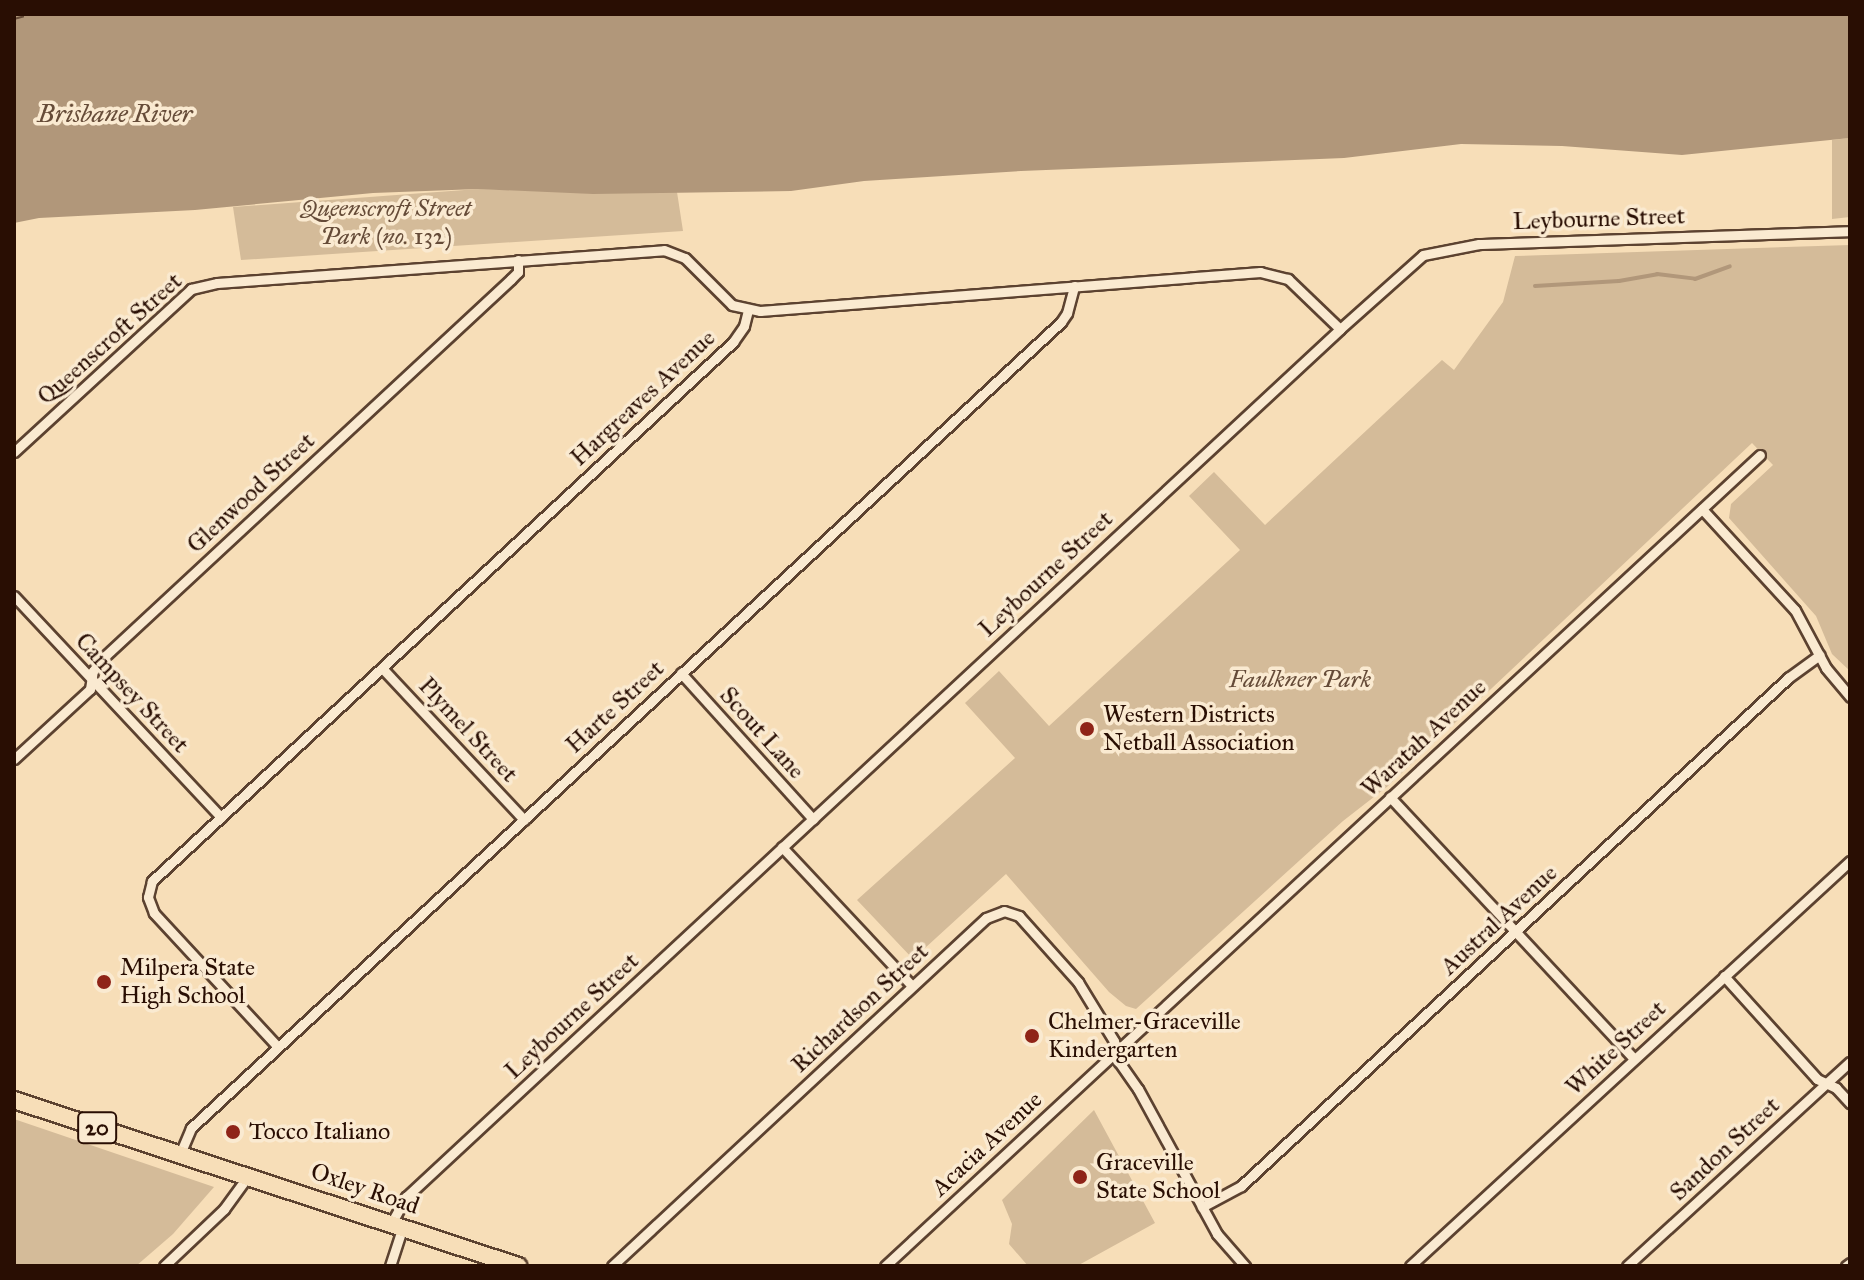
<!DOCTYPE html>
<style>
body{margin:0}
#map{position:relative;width:1864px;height:1280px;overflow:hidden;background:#f7deb8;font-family:"IM FELL Great Primer",serif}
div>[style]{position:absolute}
.green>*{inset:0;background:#d4bb99}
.water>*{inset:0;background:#b1977a}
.stream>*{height:4px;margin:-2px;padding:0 2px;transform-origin:2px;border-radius:2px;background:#b1977a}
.ferry>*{height:2px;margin-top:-1px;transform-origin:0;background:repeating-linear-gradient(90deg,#664c39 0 10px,transparent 0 18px)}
.roads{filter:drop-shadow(2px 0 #5c4230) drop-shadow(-2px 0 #5c4230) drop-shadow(0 2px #5c4230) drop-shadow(0 -2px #5c4230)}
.street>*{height:9px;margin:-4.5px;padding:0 4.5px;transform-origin:4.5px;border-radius:4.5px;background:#faead1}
.primary>*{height:16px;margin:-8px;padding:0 8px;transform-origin:8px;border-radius:8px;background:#f7deb8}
.dots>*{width:22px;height:22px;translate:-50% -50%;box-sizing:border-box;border:4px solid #faead1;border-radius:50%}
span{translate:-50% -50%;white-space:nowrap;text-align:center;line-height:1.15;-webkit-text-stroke:7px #faead1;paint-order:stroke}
.shield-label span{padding:2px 6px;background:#faead1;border:2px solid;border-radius:6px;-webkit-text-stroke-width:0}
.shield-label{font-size:22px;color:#290e03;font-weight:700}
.park-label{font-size:24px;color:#654b38;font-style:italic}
.street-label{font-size:24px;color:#290e03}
.poi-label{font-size:24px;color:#290e03}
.left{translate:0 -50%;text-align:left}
.water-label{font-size:26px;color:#664c39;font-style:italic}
.frame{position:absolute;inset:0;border:16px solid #290e03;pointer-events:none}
</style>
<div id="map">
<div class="green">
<div style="clip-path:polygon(1850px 138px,1850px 217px,1832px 219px,1832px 140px)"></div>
<div style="clip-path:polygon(478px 189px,677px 192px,683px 231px,241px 260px,233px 207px)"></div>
<div style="clip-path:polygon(1850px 245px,1850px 671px,1832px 654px,1816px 616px,1729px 518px,1731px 504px,1773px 465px,1752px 443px,1388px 786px,1343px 821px,1136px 1009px,1126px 1006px,1109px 992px,1006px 874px,913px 959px,857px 900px,1015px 758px,965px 703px,999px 671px,1049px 726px,1240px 550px,1189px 496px,1214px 472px,1265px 525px,1442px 360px,1454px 370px,1503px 302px,1515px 256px)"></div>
<div style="clip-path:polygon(1094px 1110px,1155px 1223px,1077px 1266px,1028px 1266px,1009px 1244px,1012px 1224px,1002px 1200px)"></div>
<div style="clip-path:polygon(14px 1119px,214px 1187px,173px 1234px,136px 1266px,14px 1266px)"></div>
</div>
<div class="water">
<div style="clip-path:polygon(14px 14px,1850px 14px,1850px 138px,1682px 155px,1562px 146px,1461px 144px,1344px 158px,1021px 171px,864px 181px,791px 191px,593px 194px,478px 189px,373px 193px,195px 210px,39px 218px,14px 223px)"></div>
</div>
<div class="stream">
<div style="left:1535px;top:286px;width:84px;rotate:-3.4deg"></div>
<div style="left:1619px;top:281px;width:39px;rotate:-10deg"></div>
<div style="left:1657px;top:274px;width:38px;rotate:7deg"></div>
<div style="left:1695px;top:279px;width:37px;rotate:-20deg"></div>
</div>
<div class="ferry">
<div style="left:14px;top:19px;width:20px;rotate:-15deg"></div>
</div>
<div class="roads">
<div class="street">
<div style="left:14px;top:452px;width:241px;rotate:-42.6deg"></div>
<div style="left:191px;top:289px;width:27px;rotate:-13deg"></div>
<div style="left:217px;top:283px;width:448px;rotate:-4.2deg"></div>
<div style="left:664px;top:250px;width:22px;rotate:21deg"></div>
<div style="left:685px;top:258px;width:66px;rotate:45deg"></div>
<div style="left:732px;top:305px;width:29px;rotate:12deg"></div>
<div style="left:760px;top:311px;width:502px;rotate:-4.46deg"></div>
<div style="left:1260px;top:272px;width:29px;rotate:14deg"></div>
<div style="left:1288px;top:279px;width:72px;rotate:43.9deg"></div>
<div style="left:1702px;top:509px;width:137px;rotate:47.4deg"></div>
<div style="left:1795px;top:610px;width:66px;rotate:61.9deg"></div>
<div style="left:1826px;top:668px;width:38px;rotate:50deg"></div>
<div style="left:14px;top:596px;width:303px;rotate:46.9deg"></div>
<div style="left:382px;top:668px;width:208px;rotate:46.9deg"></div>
<div style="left:681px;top:673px;width:197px;rotate:47.9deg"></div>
<div style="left:14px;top:759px;width:103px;rotate:-42.6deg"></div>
<div style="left:90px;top:689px;width:18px;rotate:-81deg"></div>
<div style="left:93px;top:671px;width:18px;rotate:-52deg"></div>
<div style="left:104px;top:657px;width:555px;rotate:-42.88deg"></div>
<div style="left:511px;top:279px;width:10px;rotate:-45deg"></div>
<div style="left:518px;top:272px;width:12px;rotate:-90deg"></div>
<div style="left:1390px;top:797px;width:358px;rotate:47deg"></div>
<div style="left:782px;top:847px;width:190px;rotate:46.9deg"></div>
<div style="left:1724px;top:976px;width:139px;rotate:47.9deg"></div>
<div style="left:1817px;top:1079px;width:21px;rotate:25deg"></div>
<div style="left:1836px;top:1088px;width:21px;rotate:47deg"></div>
<div style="left:278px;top:1047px;width:183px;rotate:-132.8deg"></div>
<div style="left:154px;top:913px;width:17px;rotate:-111deg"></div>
<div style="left:148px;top:897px;width:16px;rotate:-76deg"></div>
<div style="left:152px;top:881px;width:793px;rotate:-42.85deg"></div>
<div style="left:733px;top:342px;width:19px;rotate:-55deg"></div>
<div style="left:744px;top:326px;width:16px;rotate:-76deg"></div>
<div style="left:180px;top:1154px;width:28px;rotate:-67deg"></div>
<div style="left:191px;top:1128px;width:1186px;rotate:-42.81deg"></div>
<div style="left:1061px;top:322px;width:11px;rotate:-56deg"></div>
<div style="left:1067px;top:313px;width:28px;rotate:-75deg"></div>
<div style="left:1202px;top:1207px;width:44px;rotate:-28.3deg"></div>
<div style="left:1241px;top:1186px;width:747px;rotate:-42.88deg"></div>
<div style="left:1788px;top:678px;width:39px;rotate:-36deg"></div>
<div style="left:392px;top:1222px;width:29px;rotate:-61deg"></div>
<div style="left:406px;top:1197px;width:1275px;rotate:-42.9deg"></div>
<div style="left:1340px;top:329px;width:111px;rotate:-41.7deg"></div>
<div style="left:1423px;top:255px;width:57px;rotate:-11.1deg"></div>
<div style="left:1479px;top:244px;width:371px;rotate:-2deg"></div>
<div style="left:164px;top:1266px;width:83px;rotate:-43.5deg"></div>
<div style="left:224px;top:1209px;width:41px;rotate:-54deg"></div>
<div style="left:390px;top:1266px;width:42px;rotate:-72deg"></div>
<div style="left:612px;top:1266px;width:511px;rotate:-42.94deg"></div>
<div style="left:986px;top:918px;width:19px;rotate:-21deg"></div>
<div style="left:1004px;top:911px;width:16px;rotate:18deg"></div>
<div style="left:1019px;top:916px;width:89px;rotate:48.2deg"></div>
<div style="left:1078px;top:982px;width:69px;rotate:58.6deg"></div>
<div style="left:1114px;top:1041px;width:22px;rotate:77deg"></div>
<div style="left:1119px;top:1062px;width:33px;rotate:55deg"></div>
<div style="left:1138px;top:1089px;width:165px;rotate:61.4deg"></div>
<div style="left:1217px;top:1234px;width:43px;rotate:48.8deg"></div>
<div style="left:885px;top:1266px;width:1193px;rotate:-42.83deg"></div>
<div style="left:1410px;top:1266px;width:598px;rotate:-42.63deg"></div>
<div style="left:1627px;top:1266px;width:302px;rotate:-42.5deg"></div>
<div style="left:1846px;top:1266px;width:5px;rotate:-37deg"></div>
</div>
<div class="primary">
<div style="left:14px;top:1100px;width:531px;rotate:18.23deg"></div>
</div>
</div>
<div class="dots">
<div style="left:1087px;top:729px;background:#8f2418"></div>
<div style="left:104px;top:982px;background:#8f2418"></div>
<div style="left:1032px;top:1036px;background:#8f2418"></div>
<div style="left:233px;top:1132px;background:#8f2418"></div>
<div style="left:1080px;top:1177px;background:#8f2418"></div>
</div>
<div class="shield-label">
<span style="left:97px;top:1128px">20</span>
</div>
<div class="park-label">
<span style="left:386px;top:223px">Queenscroft Street<br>Park (no. 132)</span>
<span style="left:1300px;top:680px">Faulkner Park</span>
</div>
<div class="street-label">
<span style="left:1599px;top:219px;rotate:-2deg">Leybourne Street</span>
<span style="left:110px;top:339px;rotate:-42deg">Queenscroft Street</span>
<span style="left:643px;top:398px;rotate:-43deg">Hargreaves Avenue</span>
<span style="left:251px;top:493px;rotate:-43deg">Glenwood Street</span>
<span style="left:1046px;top:574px;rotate:-43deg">Leybourne Street</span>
<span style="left:132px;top:693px;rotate:47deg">Campsey Street</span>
<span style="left:615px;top:707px;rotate:-43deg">Harte Street</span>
<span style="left:468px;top:730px;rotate:47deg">Plymel Street</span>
<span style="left:762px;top:733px;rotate:48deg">Scout Lane</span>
<span style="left:1424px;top:738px;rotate:-43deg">Waratah Avenue</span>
<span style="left:1499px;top:920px;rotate:-43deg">Austral Avenue</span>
<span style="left:860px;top:1008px;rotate:-43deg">Richardson Street</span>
<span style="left:572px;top:1016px;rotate:-43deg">Leybourne Street</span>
<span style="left:1616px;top:1048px;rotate:-43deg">White Street</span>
<span style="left:987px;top:1144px;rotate:-43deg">Acacia Avenue</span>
<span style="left:1725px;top:1149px;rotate:-43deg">Sandon Street</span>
<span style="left:365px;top:1189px;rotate:19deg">Oxley Road</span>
</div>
<div class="poi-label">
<span class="left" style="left:1103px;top:729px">Western Districts<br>Netball Association</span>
<span class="left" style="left:120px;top:982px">Milpera State<br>High School</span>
<span class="left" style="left:1048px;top:1036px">Chelmer-Graceville<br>Kindergarten</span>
<span class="left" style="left:249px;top:1132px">Tocco Italiano</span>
<span class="left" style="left:1096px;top:1177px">Graceville<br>State School</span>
</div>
<div class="water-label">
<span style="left:115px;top:114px">Brisbane River</span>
</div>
<div class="frame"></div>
</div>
